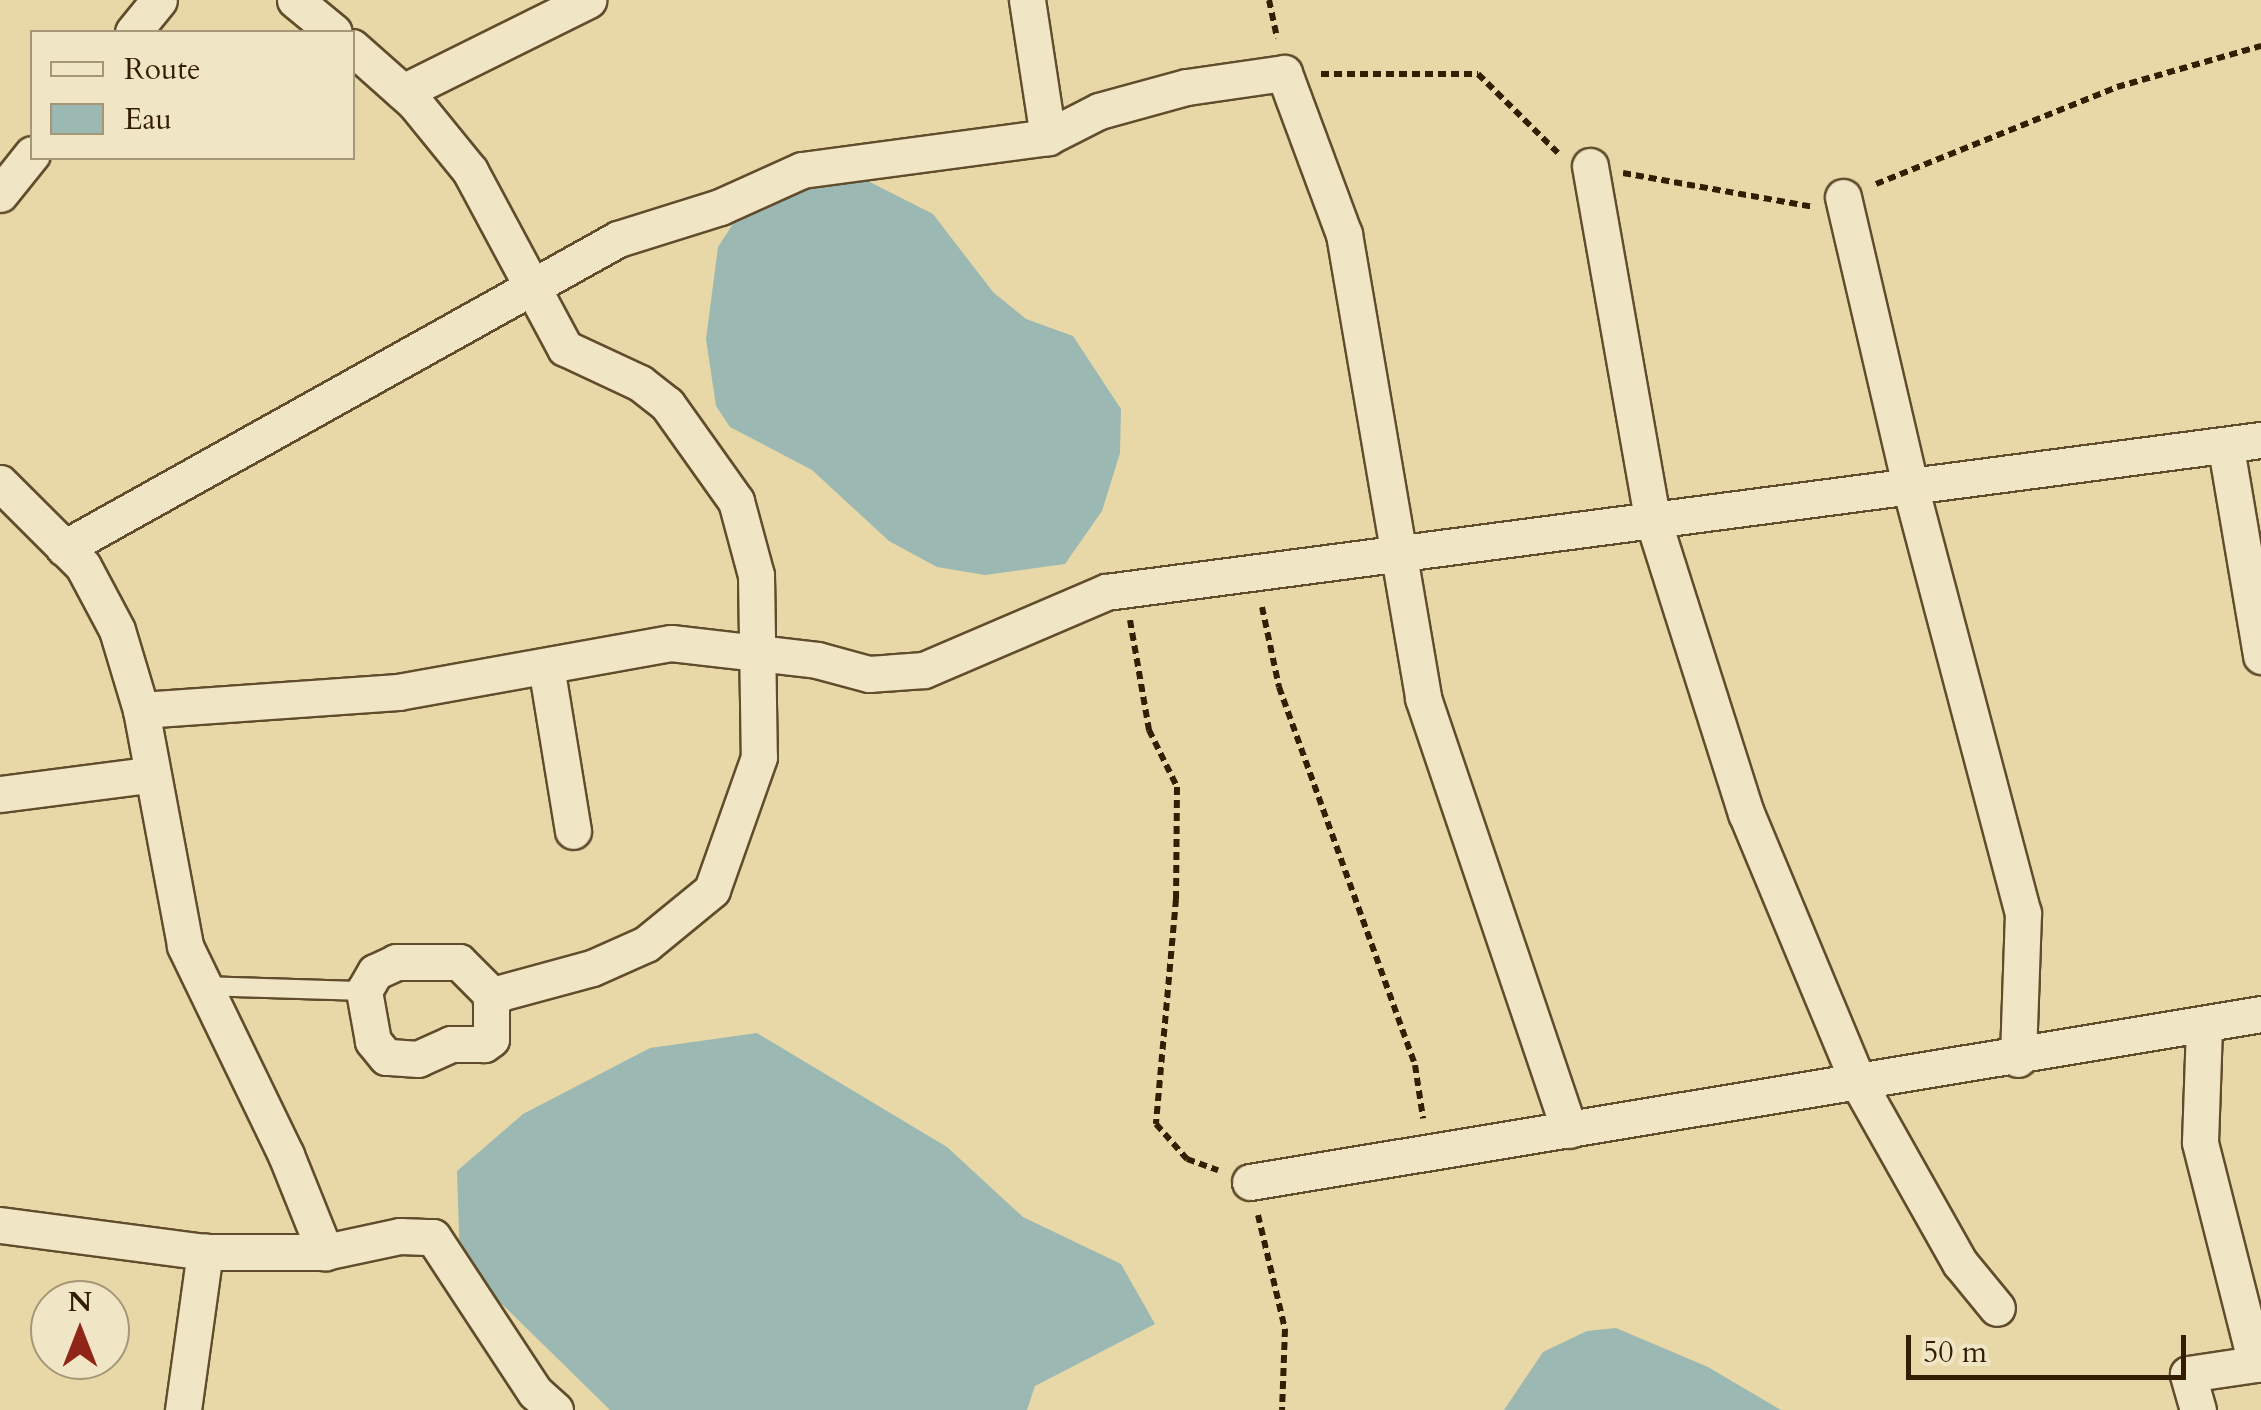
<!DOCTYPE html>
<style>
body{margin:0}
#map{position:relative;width:2261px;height:1410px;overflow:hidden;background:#e8d8a8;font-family:Cardo,serif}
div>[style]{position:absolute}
.water>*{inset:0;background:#9bb8b2}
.path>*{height:6px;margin-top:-3px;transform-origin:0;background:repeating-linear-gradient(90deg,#341e01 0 8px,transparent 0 13px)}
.roads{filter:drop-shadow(2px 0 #614c2b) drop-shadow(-2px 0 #614c2b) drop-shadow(0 2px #614c2b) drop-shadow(0 -2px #614c2b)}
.service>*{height:18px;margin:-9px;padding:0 9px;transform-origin:9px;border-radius:9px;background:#f0e6c6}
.minor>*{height:35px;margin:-17.5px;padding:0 17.5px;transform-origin:17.5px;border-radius:17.5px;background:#f0e6c6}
span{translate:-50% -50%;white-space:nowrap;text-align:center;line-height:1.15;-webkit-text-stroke:8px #f0e6c6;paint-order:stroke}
.legend{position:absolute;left:30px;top:30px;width:325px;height:130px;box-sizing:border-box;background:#f0e6c6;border:2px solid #a59677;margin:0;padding:12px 18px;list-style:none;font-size:30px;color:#341e01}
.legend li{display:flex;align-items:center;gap:20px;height:50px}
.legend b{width:50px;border:2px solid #a59677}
.north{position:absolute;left:30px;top:1280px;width:100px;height:100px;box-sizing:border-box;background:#f0e6c6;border:2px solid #a59677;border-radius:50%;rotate:0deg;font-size:28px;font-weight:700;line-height:40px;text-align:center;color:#341e01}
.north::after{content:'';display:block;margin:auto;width:35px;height:45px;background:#8f2418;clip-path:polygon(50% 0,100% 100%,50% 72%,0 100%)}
.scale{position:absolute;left:1906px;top:1335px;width:280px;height:45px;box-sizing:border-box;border:5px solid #341e01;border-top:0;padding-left:12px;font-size:30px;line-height:35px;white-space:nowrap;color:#341e01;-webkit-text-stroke:8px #f0e6c6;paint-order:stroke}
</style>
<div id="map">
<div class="water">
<div style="clip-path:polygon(858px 176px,933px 214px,993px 292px,1026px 319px,1073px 336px,1121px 409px,1120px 453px,1102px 511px,1065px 564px,985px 575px,937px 567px,889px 541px,812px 470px,730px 427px,716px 406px,706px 339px,718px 247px,744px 207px,803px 185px)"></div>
<div style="clip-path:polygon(757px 1033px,947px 1147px,1023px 1217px,1121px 1264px,1155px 1324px,1035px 1386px,1027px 1410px,610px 1410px,460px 1263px,457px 1171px,523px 1114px,650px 1048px)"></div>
<div style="clip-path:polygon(1616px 1328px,1708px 1367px,1781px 1410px,1504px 1410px,1543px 1352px,1587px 1331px)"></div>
</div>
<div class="path">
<div style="left:1269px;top:0;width:39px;rotate:78deg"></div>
<div style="left:1321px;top:74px;width:157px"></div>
<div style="left:1478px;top:74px;width:114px;rotate:44.6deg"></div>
<div style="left:1623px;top:173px;width:193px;rotate:10.1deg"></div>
<div style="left:1876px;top:184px;width:260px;rotate:-21.9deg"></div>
<div style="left:2117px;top:87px;width:150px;rotate:-15.9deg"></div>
<div style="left:1262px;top:607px;width:82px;rotate:78deg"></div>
<div style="left:1279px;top:687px;width:402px;rotate:70.2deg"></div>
<div style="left:1415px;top:1065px;width:54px;rotate:81.4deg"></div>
<div style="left:1130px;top:620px;width:112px;rotate:80.2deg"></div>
<div style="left:1149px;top:730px;width:64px;rotate:63.8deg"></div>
<div style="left:1177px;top:787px;width:112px;rotate:90.5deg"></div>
<div style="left:1176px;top:899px;width:226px;rotate:95.1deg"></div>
<div style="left:1156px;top:1124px;width:47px;rotate:48.5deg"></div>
<div style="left:1187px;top:1159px;width:33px;rotate:20deg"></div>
<div style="left:1258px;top:1215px;width:117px;rotate:76.7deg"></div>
<div style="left:1285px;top:1329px;width:81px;rotate:92.1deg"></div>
</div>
<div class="roads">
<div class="service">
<div style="left:202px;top:986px;width:162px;rotate:1.8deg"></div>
</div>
<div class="minor">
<div style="left:295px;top:0;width:50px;rotate:39.4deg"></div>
<div style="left:1027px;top:0;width:139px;rotate:81.3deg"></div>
<div style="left:133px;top:32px;width:41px;rotate:-50.9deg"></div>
<div style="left:352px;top:47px;width:83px;rotate:41.6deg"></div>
<div style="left:414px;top:102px;width:89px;rotate:50.9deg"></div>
<div style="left:470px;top:171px;width:201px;rotate:61.8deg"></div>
<div style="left:565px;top:348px;width:83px;rotate:25deg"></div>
<div style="left:640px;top:383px;width:34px;rotate:38deg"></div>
<div style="left:667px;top:404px;width:119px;rotate:54.6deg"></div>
<div style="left:736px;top:501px;width:77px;rotate:74.9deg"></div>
<div style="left:756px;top:575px;width:182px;rotate:89.1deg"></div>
<div style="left:759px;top:757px;width:141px;rotate:109.5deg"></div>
<div style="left:712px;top:890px;width:85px;rotate:140.7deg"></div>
<div style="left:646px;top:944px;width:59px;rotate:156deg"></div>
<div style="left:592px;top:968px;width:95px;rotate:164.8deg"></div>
<div style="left:500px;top:993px;width:13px;rotate:135deg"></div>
<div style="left:491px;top:1002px;width:37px;rotate:90deg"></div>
<div style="left:491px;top:1039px;width:9px;rotate:144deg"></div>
<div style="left:484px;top:1044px;width:33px;rotate:180deg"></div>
<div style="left:451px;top:1044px;width:36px;rotate:156deg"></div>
<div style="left:418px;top:1059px;width:32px;rotate:-176deg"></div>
<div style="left:386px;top:1057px;width:21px;rotate:-129deg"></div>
<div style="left:373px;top:1041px;width:51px;rotate:-100.2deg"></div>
<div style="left:364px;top:991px;width:22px;rotate:-60deg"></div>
<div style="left:375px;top:972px;width:23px;rotate:-25deg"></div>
<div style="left:396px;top:962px;width:63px"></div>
<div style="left:459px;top:962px;width:51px;rotate:45deg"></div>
<div style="left:403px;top:92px;width:207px;rotate:-26.4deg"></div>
<div style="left:1590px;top:166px;width:356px;rotate:80deg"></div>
<div style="left:1652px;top:517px;width:311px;rotate:72.4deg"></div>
<div style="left:1746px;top:813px;width:294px;rotate:67.4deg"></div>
<div style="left:1859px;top:1084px;width:206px;rotate:60.6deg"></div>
<div style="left:1960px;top:1263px;width:58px;rotate:50.6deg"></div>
<div style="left:0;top:194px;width:51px;rotate:-51.3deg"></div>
<div style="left:1843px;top:197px;width:297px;rotate:76.9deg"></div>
<div style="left:1910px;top:486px;width:442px;rotate:75.2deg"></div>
<div style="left:2023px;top:913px;width:146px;rotate:92deg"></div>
<div style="left:2226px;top:448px;width:211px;rotate:80.4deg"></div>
<div style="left:0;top:483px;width:117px;rotate:45deg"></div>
<div style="left:83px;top:566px;width:72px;rotate:62deg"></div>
<div style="left:117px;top:630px;width:84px;rotate:73.3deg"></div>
<div style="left:141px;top:710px;width:240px;rotate:79.4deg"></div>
<div style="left:185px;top:946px;width:232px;rotate:64.2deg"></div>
<div style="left:286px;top:1155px;width:105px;rotate:68.1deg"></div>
<div style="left:64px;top:548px;width:634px;rotate:-29.15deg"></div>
<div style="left:618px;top:239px;width:107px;rotate:-17.4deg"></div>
<div style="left:720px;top:207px;width:90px;rotate:-24.3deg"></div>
<div style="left:802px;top:170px;width:248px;rotate:-7.6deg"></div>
<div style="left:1048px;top:137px;width:57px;rotate:-27deg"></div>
<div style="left:1099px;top:111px;width:91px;rotate:-15.3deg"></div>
<div style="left:1187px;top:87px;width:98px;rotate:-8.2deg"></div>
<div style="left:1284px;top:73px;width:172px;rotate:69.6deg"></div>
<div style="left:1344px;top:234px;width:471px;rotate:80.3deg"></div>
<div style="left:1423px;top:698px;width:456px;rotate:71.3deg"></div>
<div style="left:546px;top:666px;width:167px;rotate:80.7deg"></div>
<div style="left:141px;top:710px;width:258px;rotate:-4deg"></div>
<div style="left:398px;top:692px;width:277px;rotate:-10.2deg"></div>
<div style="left:671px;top:643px;width:147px;rotate:6.6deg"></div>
<div style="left:817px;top:660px;width:54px;rotate:15.1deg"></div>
<div style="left:869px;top:674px;width:55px;rotate:-4.2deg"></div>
<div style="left:924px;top:670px;width:198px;rotate:-23.2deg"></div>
<div style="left:1106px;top:592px;width:1165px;rotate:-7.5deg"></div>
<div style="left:0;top:794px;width:150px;rotate:-7.3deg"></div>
<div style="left:1250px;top:1182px;width:1025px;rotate:-9.43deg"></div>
<div style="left:0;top:1225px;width:207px;rotate:7.5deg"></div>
<div style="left:205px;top:1252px;width:120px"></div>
<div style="left:325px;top:1252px;width:77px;rotate:-12deg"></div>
<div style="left:400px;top:1236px;width:33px;rotate:2deg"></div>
<div style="left:433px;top:1237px;width:186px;rotate:56.7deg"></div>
<div style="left:535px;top:1392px;width:27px;rotate:42deg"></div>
<div style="left:183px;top:1410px;width:160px;rotate:-82.1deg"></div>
<div style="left:2198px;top:1410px;width:37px;rotate:-106deg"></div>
<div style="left:2188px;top:1374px;width:69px;rotate:-8.4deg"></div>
<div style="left:2256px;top:1364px;width:229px;rotate:-104.2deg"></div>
<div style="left:2200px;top:1142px;width:114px;rotate:-88deg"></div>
</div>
</div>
<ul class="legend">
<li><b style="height:12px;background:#f0e6c6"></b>Route</li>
<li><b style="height:28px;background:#9bb8b2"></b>Eau</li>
</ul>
<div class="north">N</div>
<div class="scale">50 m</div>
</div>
